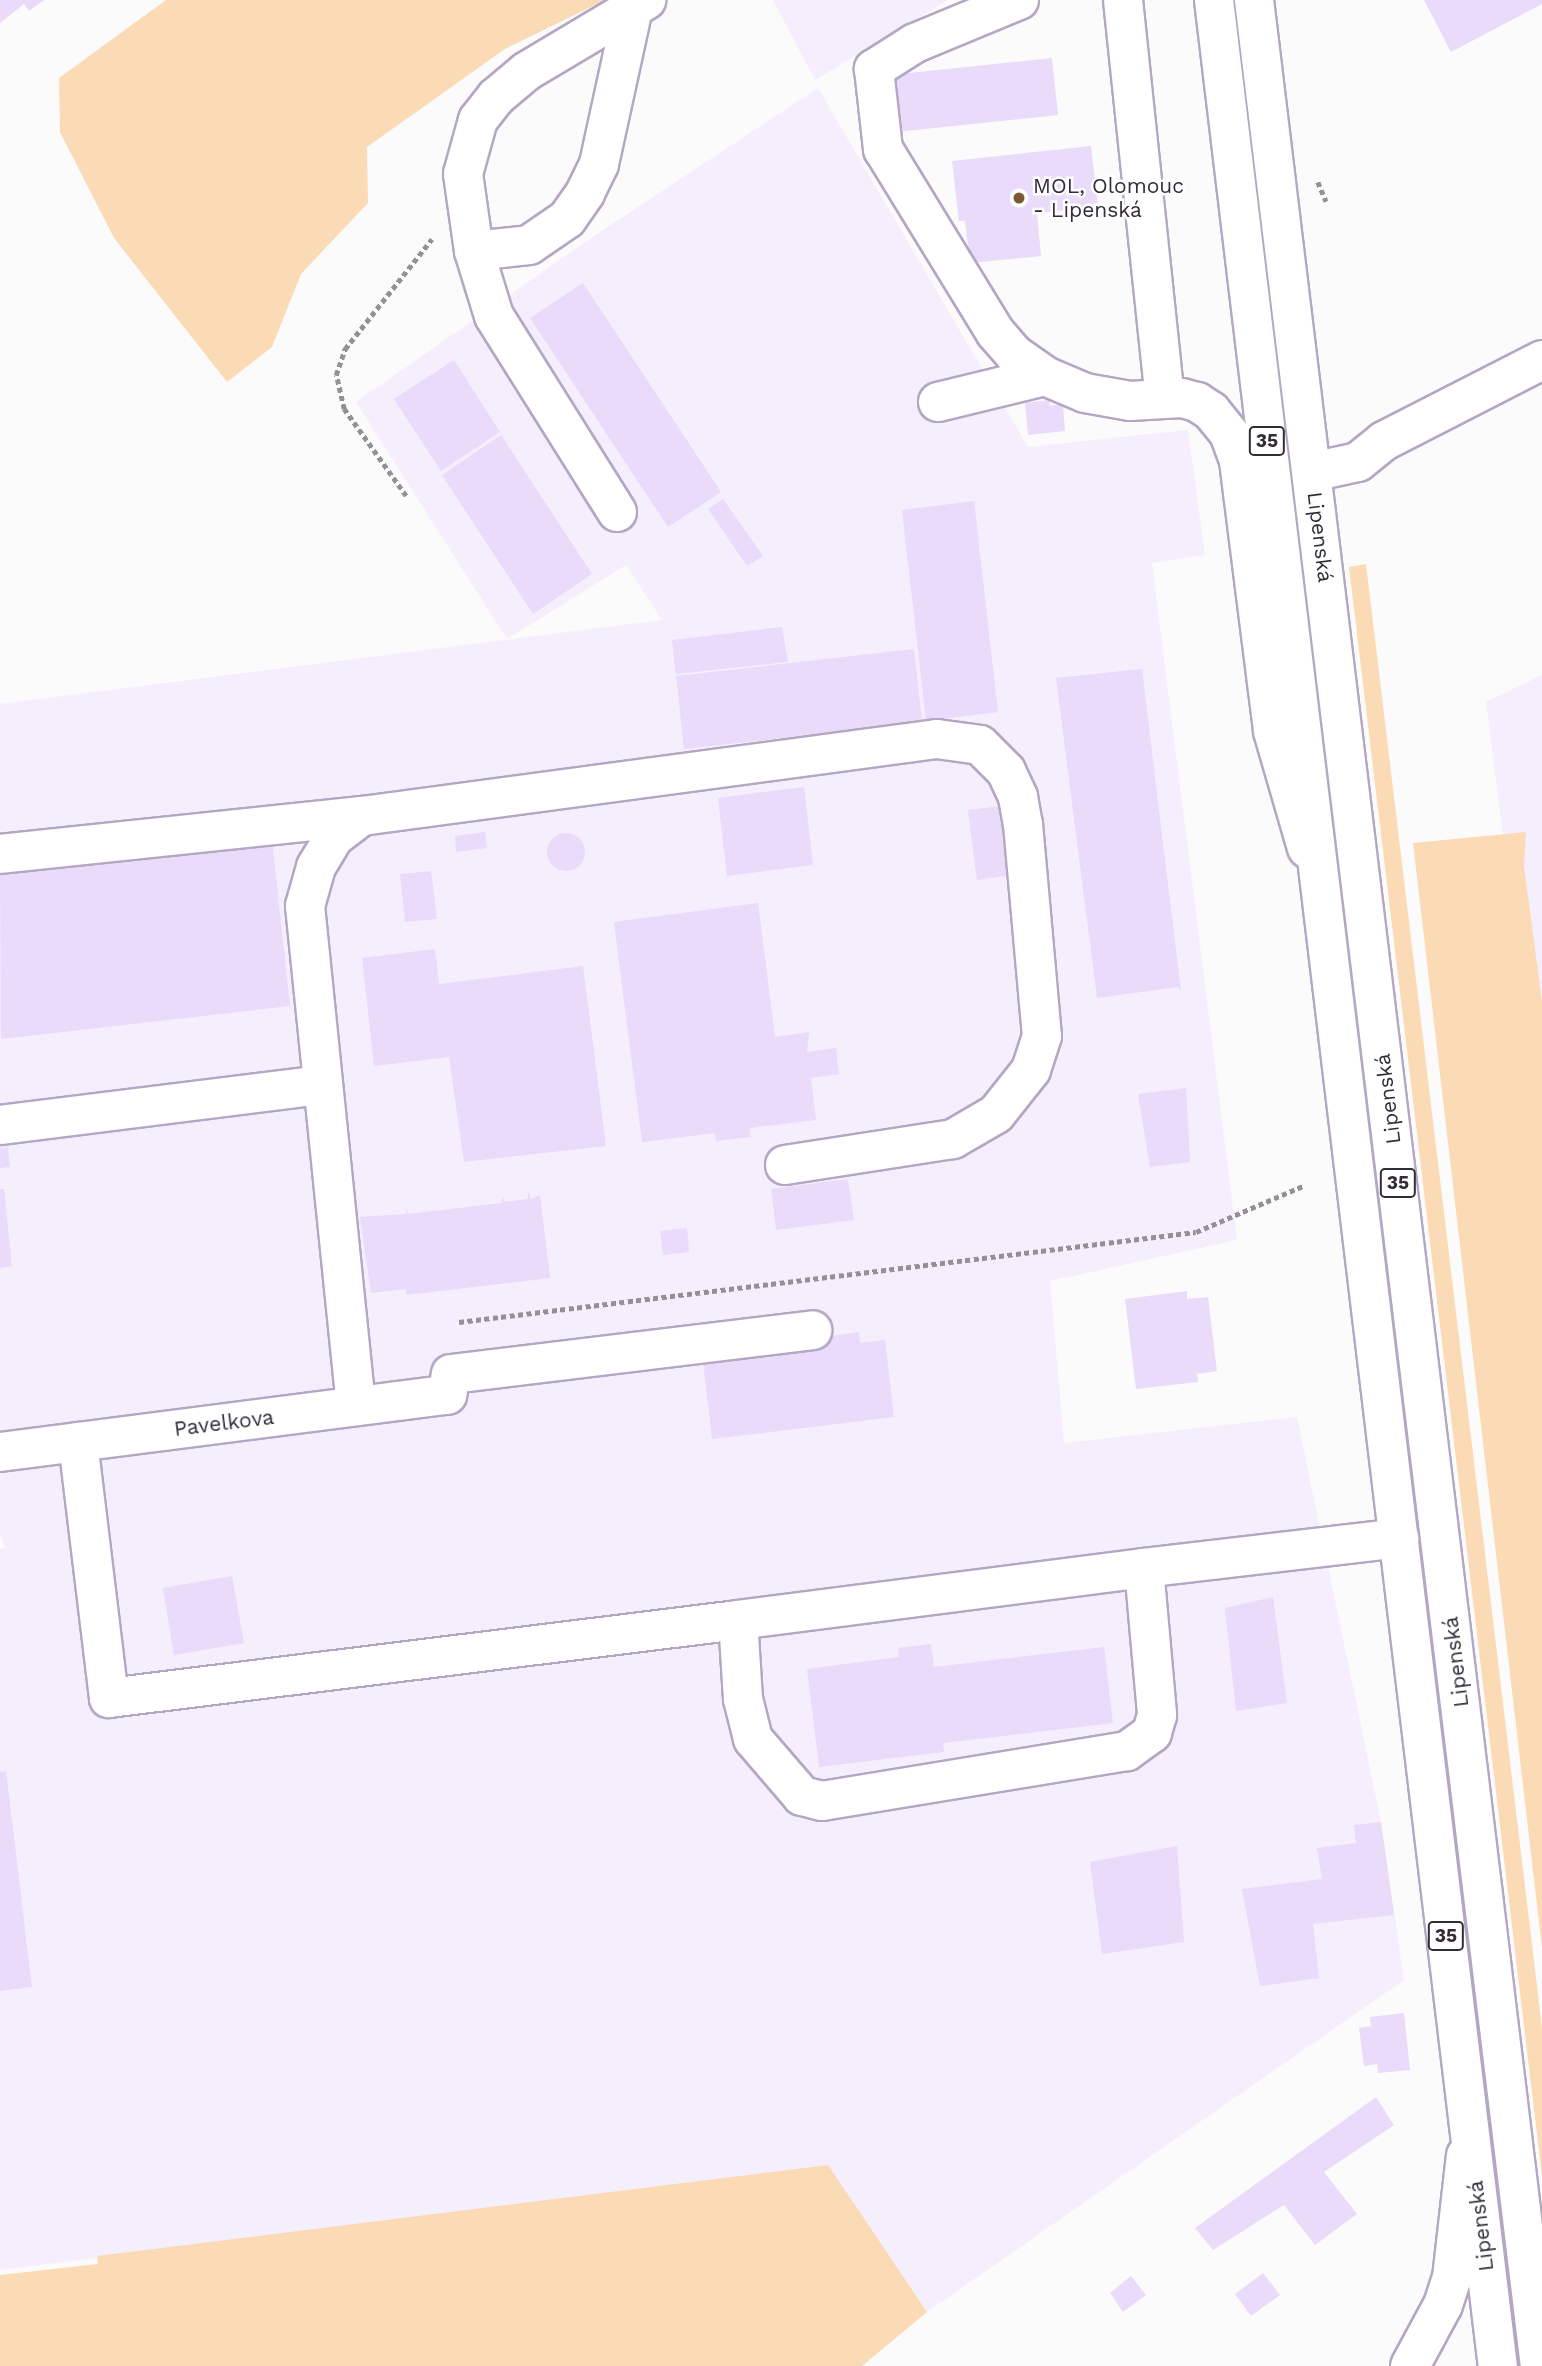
<!DOCTYPE html>
<meta charset="utf-8">
<style>
body{margin:0}
#map{position:relative;width:1542px;height:2366px;overflow:hidden;background:#fbfbfb;font-family:"Work Sans",sans-serif}
div>[style]{position:absolute}
.built>*{inset:0;background:#f5eefd}
.green>*{inset:0;background:#fbdbb5}
.building>*{inset:0;background:#e9dbf9}
.round{border-radius:50%}
.path>*{height:4.5px;margin-top:-2.25px;transform-origin:0;background:repeating-linear-gradient(90deg,#949096 0 5px,transparent 0 8.5px)}
.roads{filter:drop-shadow(2px 0 #b4a7c3) drop-shadow(-2px 0 #b4a7c3) drop-shadow(0 2px #b4a7c3) drop-shadow(0 -2px #b4a7c3)}
.minor>*{height:38px;margin:-19px;padding:0 19px;transform-origin:19px;border-radius:19px;background:#fff}
.major>*{height:38px;margin:-19px;padding:0 19px;transform-origin:19px;border-radius:19px;background:#fff}
.dots>*{width:19px;height:19px;translate:-50% -50%;box-sizing:border-box;border:4px solid #fff;border-radius:50%}
span{translate:-50% -50%;white-space:nowrap;text-align:center;line-height:1.15;-webkit-text-stroke:5px #fff;paint-order:stroke}
.shield-label span{padding:2px 5px;background:#fff;border:2px solid;border-radius:5px;-webkit-text-stroke-width:0}
.shield-label{font-size:19px;color:#322c37;font-weight:700}
.poi-label{font-size:21px;color:#322c37}
.left{translate:0 -50%;text-align:left}
.street-label{font-size:21px;color:#322c37}
</style>
<div id="map">
<div class="built">
<div style="clip-path:polygon(773px 0,948px 0,815px 80px)"></div>
<div style="clip-path:polygon(818px 88px,1028px 447px,1188px 430px,1205px 555px,1152px 563px,1237px 1240px,1050px 1281px,1064px 1443px,1297px 1417px,1381px 1822px,1404px 1980px,927px 2312px,827px 2166px,0 2270px,0 1549px,5px 1548px,0 1533px,0 704px,662px 620px,626px 565px,507px 639px,356px 402px,594px 236px)"></div>
<div style="clip-path:polygon(1542px 675px,1542px 1142px,1486px 702px)"></div>
</div>
<div class="green">
<div style="clip-path:polygon(166px 0,605px 0,505px 49px,367px 147px,368px 203px,301px 274px,272px 347px,227px 382px,114px 238px,60px 132px,59px 78px)"></div>
<div style="clip-path:polygon(1366px 564px,1537px 1986px,1542px 2030px,1542px 2176px,1349px 567px)"></div>
<div style="clip-path:polygon(1526px 832px,1524px 866px,1542px 1002px,1542px 1948px,1413px 843px)"></div>
<div style="clip-path:polygon(828px 2165px,927px 2312px,862px 2366px,0 2366px,0 2275px,98px 2264px,97px 2256px)"></div>
</div>
<div class="building">
<div style="clip-path:polygon(0 0,44px 0,29px 11px,24px 4px,0 23px)"></div>
<div style="clip-path:polygon(1424px 0,1542px 0,1542px 4px,1451px 52px)"></div>
<div style="clip-path:polygon(1052px 58px,1058px 115px,896px 132px,890px 75px)"></div>
<div style="clip-path:polygon(1091px 146px,1098px 207px,1037px 213px,1041px 256px,970px 263px,965px 221px,959px 221px,952px 161px)"></div>
<div style="clip-path:polygon(583px 283px,721px 492px,668px 527px,530px 318px)"></div>
<div style="clip-path:polygon(454px 360px,500px 432px,441px 471px,394px 399px)"></div>
<div style="clip-path:polygon(1049px 400px,1050px 406px,1063px 404px,1065px 431px,1028px 435px,1025px 403px)"></div>
<div style="clip-path:polygon(501px 435px,592px 574px,533px 614px,442px 475px)"></div>
<div style="clip-path:polygon(723px 499px,763px 556px,747px 566px,708px 509px)"></div>
<div style="clip-path:polygon(974px 501px,998px 712px,926px 721px,902px 510px)"></div>
<div style="clip-path:polygon(782px 627px,788px 662px,676px 674px,672px 640px)"></div>
<div style="clip-path:polygon(914px 649px,922px 722px,684px 749px,676px 676px)"></div>
<div style="clip-path:polygon(1142px 669px,1181px 992px,1178px 987px,1097px 998px,1056px 678px)"></div>
<div style="clip-path:polygon(804px 787px,813px 865px,727px 876px,718px 798px)"></div>
<div style="clip-path:polygon(1002px 806px,1010px 875px,977px 880px,968px 810px)"></div>
<div style="clip-path:polygon(485px 832px,487px 848px,456px 852px,455px 836px)"></div>
<div class="round" style="left:547px;top:833px;width:38px;height:38px"></div>
<div style="clip-path:polygon(272px 840px,290px 1006px,1px 1039px,0 870px)"></div>
<div style="clip-path:polygon(431px 871px,437px 919px,405px 922px,400px 874px)"></div>
<div style="clip-path:polygon(758px 903px,775px 1037px,809px 1032px,807px 1052px,836px 1048px,839px 1074px,811px 1078px,816px 1120px,750px 1128px,751px 1137px,716px 1141px,715px 1133px,642px 1142px,614px 922px)"></div>
<div style="clip-path:polygon(435px 949px,439px 984px,583px 966px,606px 1146px,464px 1162px,449px 1057px,374px 1066px,362px 958px)"></div>
<div style="clip-path:polygon(1186px 1088px,1190px 1162px,1150px 1167px,1138px 1094px)"></div>
<div style="clip-path:polygon(8px 1147px,10px 1167px,0 1168px,0 1148px)"></div>
<div style="clip-path:polygon(848px 1179px,854px 1220px,776px 1230px,771px 1189px)"></div>
<div style="clip-path:polygon(0 1189px,4px 1189px,12px 1266px,0 1268px)"></div>
<div style="clip-path:polygon(528px 1192px,531px 1199px,540px 1195px,550px 1278px,406px 1295px,406px 1289px,371px 1293px,360px 1217px,406px 1214px,406px 1207px,408px 1214px,502px 1203px,502px 1196px,505px 1202px,528px 1199px)"></div>
<div style="clip-path:polygon(687px 1228px,689px 1252px,663px 1255px,660px 1231px)"></div>
<div style="clip-path:polygon(1187px 1291px,1187px 1299px,1208px 1297px,1217px 1371px,1197px 1374px,1198px 1382px,1136px 1389px,1125px 1299px)"></div>
<div style="clip-path:polygon(859px 1332px,860px 1343px,885px 1340px,894px 1417px,712px 1439px,703px 1362px,826px 1348px,824px 1337px)"></div>
<div style="clip-path:polygon(232px 1576px,244px 1643px,174px 1655px,163px 1588px)"></div>
<div style="clip-path:polygon(1273px 1597px,1287px 1703px,1236px 1711px,1225px 1608px)"></div>
<div style="clip-path:polygon(931px 1644px,934px 1667px,1104px 1647px,1113px 1723px,943px 1743px,944px 1752px,819px 1767px,807px 1669px,899px 1657px,898px 1648px)"></div>
<div style="clip-path:polygon(6px 1771px,32px 1987px,0 1991px,0 1772px)"></div>
<div style="clip-path:polygon(1381px 1822px,1394px 1915px,1313px 1924px,1319px 1978px,1260px 1986px,1242px 1889px,1322px 1879px,1317px 1848px,1356px 1843px,1354px 1825px)"></div>
<div style="clip-path:polygon(1177px 1846px,1184px 1942px,1102px 1954px,1090px 1862px)"></div>
<div style="clip-path:polygon(1404px 2013px,1410px 2070px,1378px 2073px,1377px 2064px,1364px 2066px,1359px 2028px,1371px 2026px,1370px 2017px)"></div>
<div style="clip-path:polygon(1376px 2097px,1394px 2125px,1324px 2172px,1357px 2214px,1315px 2245px,1284px 2205px,1213px 2250px,1195px 2228px)"></div>
<div style="clip-path:polygon(1263px 2273px,1280px 2295px,1251px 2316px,1235px 2294px)"></div>
<div style="clip-path:polygon(1131px 2276px,1146px 2295px,1123px 2312px,1110px 2293px)"></div>
</div>
<div class="path">
<div style="left:1318px;top:182px;width:21px;rotate:67deg"></div>
<div style="left:406px;top:496px;width:107px;rotate:-125.5deg"></div>
<div style="left:344px;top:409px;width:35px;rotate:-103deg"></div>
<div style="left:336px;top:375px;width:28px;rotate:-71deg"></div>
<div style="left:345px;top:349px;width:140px;rotate:-51.7deg"></div>
<div style="left:459px;top:1322px;width:742px;rotate:-6.96deg"></div>
<div style="left:1196px;top:1232px;width:116px;rotate:-23.3deg"></div>
</div>
<div class="roads">
<div class="minor">
<div style="left:1019px;top:0;width:113px;rotate:157.5deg"></div>
<div style="left:915px;top:43px;width:49px;rotate:147.6deg"></div>
<div style="left:874px;top:69px;width:81px;rotate:83.6deg"></div>
<div style="left:883px;top:149px;width:215px;rotate:58.5deg"></div>
<div style="left:995px;top:332px;width:29px;rotate:49deg"></div>
<div style="left:1014px;top:354px;width:38px;rotate:35deg"></div>
<div style="left:1045px;top:376px;width:43px;rotate:23deg"></div>
<div style="left:1085px;top:393px;width:46px;rotate:10.1deg"></div>
<div style="left:1130px;top:401px;width:52px;rotate:-3.3deg"></div>
<div style="left:1182px;top:398px;width:16px;rotate:15deg"></div>
<div style="left:1197px;top:402px;width:17px;rotate:33deg"></div>
<div style="left:1211px;top:411px;width:28px;rotate:51deg"></div>
<div style="left:1229px;top:433px;width:30px;rotate:70deg"></div>
<div style="left:1239px;top:461px;width:272px;rotate:82.8deg"></div>
<div style="left:1273px;top:731px;width:122px;rotate:73.8deg"></div>
<div style="left:1123px;top:0;width:400px;rotate:84deg"></div>
<div style="left:474px;top:251px;width:55px;rotate:-6.2deg"></div>
<div style="left:529px;top:245px;width:46px;rotate:-34.4deg"></div>
<div style="left:567px;top:219px;width:32px;rotate:-55deg"></div>
<div style="left:585px;top:193px;width:32px;rotate:-64deg"></div>
<div style="left:599px;top:164px;width:160px;rotate:-77.7deg"></div>
<div style="left:938px;top:402px;width:110px;rotate:-13.7deg"></div>
<div style="left:1312px;top:472px;width:47px;rotate:-12.3deg"></div>
<div style="left:1358px;top:462px;width:33px;rotate:-39deg"></div>
<div style="left:1384px;top:441px;width:178px;rotate:-27.1deg"></div>
<div style="left:617px;top:512px;width:231px;rotate:-122.1deg"></div>
<div style="left:494px;top:316px;width:68px;rotate:-107.1deg"></div>
<div style="left:474px;top:251px;width:78px;rotate:-98.1deg"></div>
<div style="left:463px;top:174px;width:56px;rotate:-74.5deg"></div>
<div style="left:478px;top:120px;width:29px;rotate:-52deg"></div>
<div style="left:496px;top:97px;width:40px;rotate:-40deg"></div>
<div style="left:527px;top:71px;width:139px;rotate:-30.8deg"></div>
<div style="left:0;top:854px;width:364px;rotate:-6deg"></div>
<div style="left:362px;top:816px;width:580px;rotate:-7.63deg"></div>
<div style="left:937px;top:739px;width:43px;rotate:7.9deg"></div>
<div style="left:980px;top:745px;width:37px;rotate:45deg"></div>
<div style="left:1006px;top:771px;width:29px;rotate:65deg"></div>
<div style="left:1018px;top:797px;width:27px;rotate:80deg"></div>
<div style="left:1023px;top:824px;width:213px;rotate:84.9deg"></div>
<div style="left:1042px;top:1036px;width:36px;rotate:108deg"></div>
<div style="left:1031px;top:1070px;width:56px;rotate:128.5deg"></div>
<div style="left:996px;top:1114px;width:50px;rotate:149.8deg"></div>
<div style="left:953px;top:1139px;width:170px;rotate:171.2deg"></div>
<div style="left:0;top:1125px;width:325px;rotate:-7.1deg"></div>
<div style="left:356px;top:1406px;width:503px;rotate:-95.82deg"></div>
<div style="left:305px;top:906px;width:41px;rotate:-74.2deg"></div>
<div style="left:316px;top:867px;width:35px;rotate:-59deg"></div>
<div style="left:334px;top:837px;width:35px;rotate:-37deg"></div>
<div style="left:78px;top:1442px;width:258px;rotate:83.1deg"></div>
<div style="left:109px;top:1698px;width:634px;rotate:-7.07deg"></div>
<div style="left:0;top:1452px;width:451px;rotate:-7.3deg"></div>
<div style="left:447px;top:1395px;width:21px;rotate:-79deg"></div>
<div style="left:451px;top:1374px;width:364px;rotate:-6.9deg"></div>
<div style="left:1144px;top:1568px;width:148px;rotate:84.9deg"></div>
<div style="left:1157px;top:1715px;width:19px;rotate:106deg"></div>
<div style="left:1152px;top:1733px;width:31px;rotate:144deg"></div>
<div style="left:1127px;top:1751px;width:309px;rotate:170.7deg"></div>
<div style="left:822px;top:1801px;width:21px;rotate:-166deg"></div>
<div style="left:802px;top:1796px;width:75px;rotate:-130.7deg"></div>
<div style="left:753px;top:1739px;width:41px;rotate:-104deg"></div>
<div style="left:743px;top:1699px;width:79px;rotate:-93.6deg"></div>
<div style="left:738px;top:1620px;width:409px;rotate:-7.3deg"></div>
<div style="left:1144px;top:1568px;width:257px;rotate:-6.7deg"></div>
<div style="left:1410px;top:2366px;width:69px;rotate:-61.6deg"></div>
<div style="left:1443px;top:2305px;width:28px;rotate:-72deg"></div>
<div style="left:1452px;top:2278px;width:123px;rotate:-83.5deg"></div>
</div>
<div class="major">
<div style="left:1214px;top:0;width:2383px;rotate:83.16deg"></div>
<div style="left:1254px;top:0;width:2383px;rotate:83.11deg"></div>
</div>
</div>
<div class="dots">
<div style="left:1019px;top:198px;background:#7b5a30"></div>
</div>
<div class="shield-label">
<span style="left:1267px;top:441px">35</span>
<span style="left:1398px;top:1183px">35</span>
<span style="left:1446px;top:1936px">35</span>
</div>
<div class="poi-label">
<span class="left" style="left:1033px;top:198px">MOL, Olomouc<br>- Lipenská</span>
</div>
<div class="street-label">
<span style="left:1320px;top:537px;rotate:83deg">Lipenská</span>
<span style="left:1388px;top:1099px;rotate:-97deg">Lipenská</span>
<span style="left:224px;top:1423px;rotate:-7deg">Pavelkova</span>
<span style="left:1456px;top:1662px;rotate:-97deg">Lipenská</span>
<span style="left:1481px;top:2226px;rotate:-97deg">Lipenská</span>
</div>
</div>
